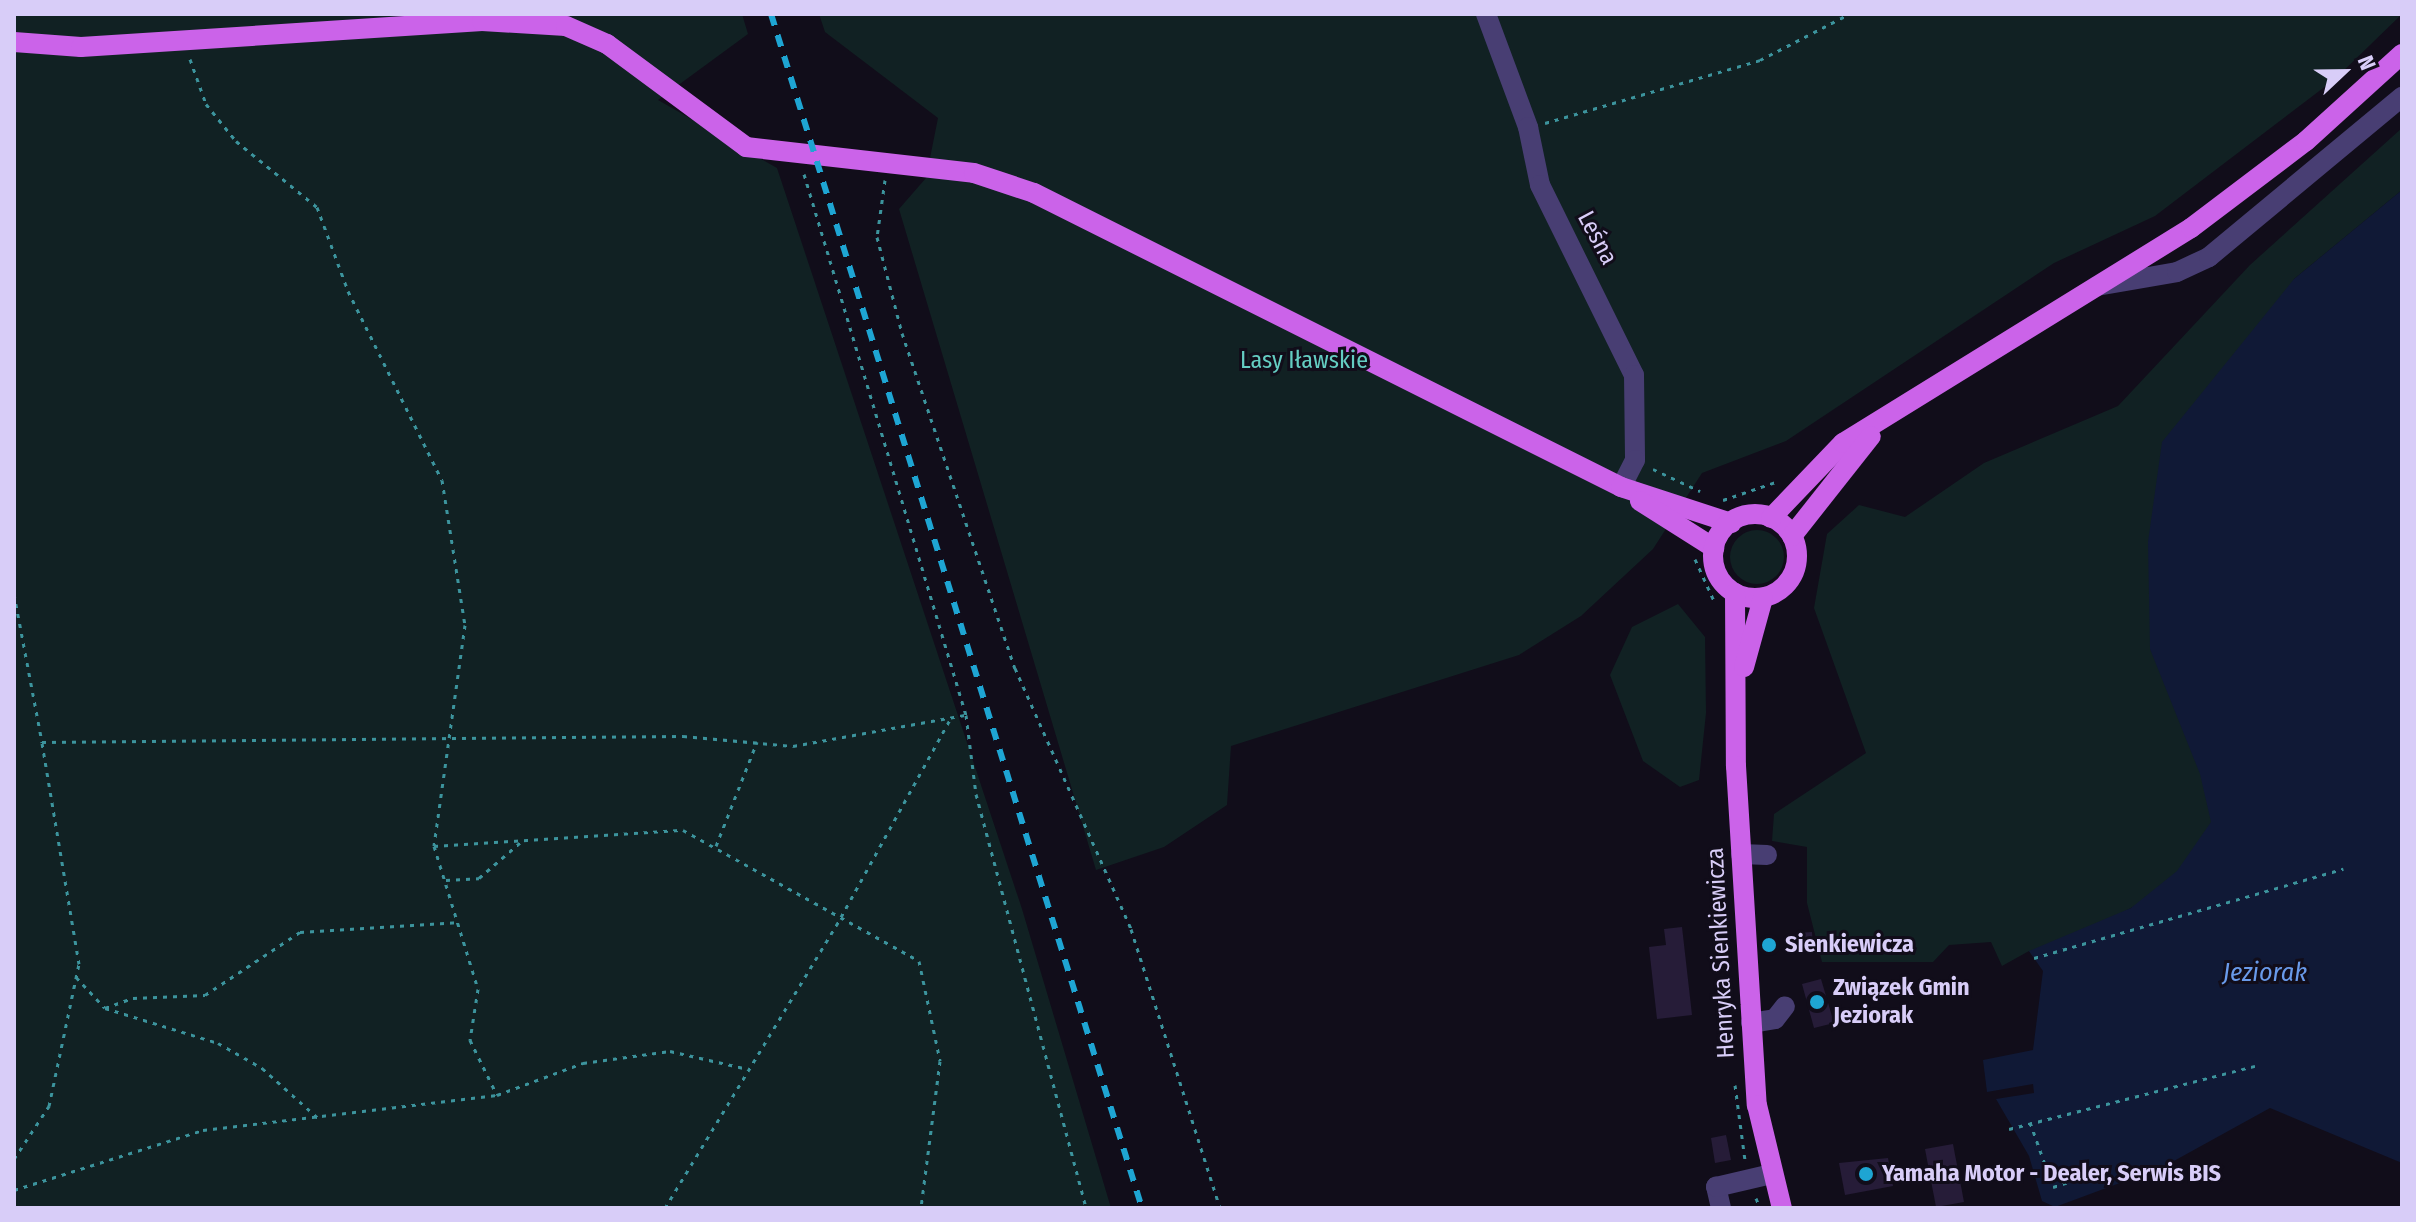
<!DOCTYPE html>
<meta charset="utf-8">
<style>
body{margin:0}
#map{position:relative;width:2416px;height:1222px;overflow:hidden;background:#110d1a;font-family:"Fira Sans Condensed",sans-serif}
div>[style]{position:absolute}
.green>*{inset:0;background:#112123}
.round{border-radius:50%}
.water>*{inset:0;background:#101936}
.building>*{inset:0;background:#261c38}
.path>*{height:3px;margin-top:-1.5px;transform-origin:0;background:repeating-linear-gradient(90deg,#3c949d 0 4px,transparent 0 10px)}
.minor>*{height:20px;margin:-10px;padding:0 10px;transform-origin:10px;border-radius:10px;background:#483e73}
.major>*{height:20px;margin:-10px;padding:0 10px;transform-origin:10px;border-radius:10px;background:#cb63e9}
.major>.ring{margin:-10px;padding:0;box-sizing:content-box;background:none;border:20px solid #cb63e9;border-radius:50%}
.rail>*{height:6px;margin-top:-3px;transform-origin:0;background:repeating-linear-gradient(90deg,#1ea5d3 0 12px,transparent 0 22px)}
.dots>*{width:22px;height:22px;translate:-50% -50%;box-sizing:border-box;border:4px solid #110d1a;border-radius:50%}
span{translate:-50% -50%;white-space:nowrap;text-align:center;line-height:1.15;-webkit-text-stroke:6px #110d1a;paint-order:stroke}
.street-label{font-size:24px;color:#d8cdf8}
.park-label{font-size:24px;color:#64cdc2}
.poi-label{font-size:24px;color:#d8cdf8;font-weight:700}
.left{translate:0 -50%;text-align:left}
.water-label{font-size:26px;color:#699aea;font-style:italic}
.frame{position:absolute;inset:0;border:16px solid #d8cdf8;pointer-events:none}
.north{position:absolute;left:2304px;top:32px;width:80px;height:80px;-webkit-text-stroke:6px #110d1a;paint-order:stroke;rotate:68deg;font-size:22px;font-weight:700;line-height:32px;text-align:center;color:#d8cdf8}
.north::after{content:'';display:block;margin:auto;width:28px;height:36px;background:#d8cdf8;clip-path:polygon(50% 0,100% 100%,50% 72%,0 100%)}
</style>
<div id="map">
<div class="green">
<div style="clip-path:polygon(14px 14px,742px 14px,748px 34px,658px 100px,777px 168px,1022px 909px,1111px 1208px,14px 1208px)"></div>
<div style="clip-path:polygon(819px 14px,2402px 14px,2335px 79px,2155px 216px,2054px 263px,1786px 441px,1702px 473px,1653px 549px,1581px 616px,1519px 655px,1231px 746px,1227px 805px,1164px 847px,1096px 870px,899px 209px,926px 178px,938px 118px,825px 32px)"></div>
<div style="clip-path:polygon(2402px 128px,2402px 190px,2294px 279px,2245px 849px,2034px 958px,2029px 951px,2002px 966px,1991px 942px,1949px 945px,1933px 962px,1822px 962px,1807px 903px,1807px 847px,1772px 841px,1774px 814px,1866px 753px,1814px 608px,1827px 534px,1859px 505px,1905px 517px,1984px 463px,2118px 406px,2250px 265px)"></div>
<div class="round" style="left:1730px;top:530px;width:54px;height:54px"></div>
<div style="clip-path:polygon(1678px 604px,1705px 637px,1706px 713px,1699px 780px,1680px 787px,1643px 761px,1610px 675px,1632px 627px)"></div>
</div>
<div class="water">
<div style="clip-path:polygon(2402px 190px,2402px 1163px,2270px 1108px,2163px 1167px,2055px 1207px,2042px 1201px,2029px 1156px,1996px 1099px,2034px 1093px,2033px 1084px,1987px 1092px,1983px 1060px,2033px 1050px,2043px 971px,2029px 951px,2131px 908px,2177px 871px,2211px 822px,2200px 774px,2150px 649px,2148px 542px,2162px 442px,2294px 279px)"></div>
</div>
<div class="building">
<div style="clip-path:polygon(1682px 927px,1692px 1015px,1657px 1019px,1649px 947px,1666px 945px,1664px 929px)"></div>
<div style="clip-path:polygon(1812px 932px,1813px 947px,1797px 949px,1796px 933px)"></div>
<div style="clip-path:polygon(1821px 979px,1834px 1023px,1814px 1028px,1802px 984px)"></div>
<div style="clip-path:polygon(1726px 1135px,1731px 1160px,1715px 1163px,1711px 1138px)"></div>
<div style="clip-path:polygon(1953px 1144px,1964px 1202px,1936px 1207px,1925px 1149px)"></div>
<div style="clip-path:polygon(1888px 1158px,1893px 1186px,1845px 1195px,1839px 1163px)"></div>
</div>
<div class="path">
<div style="left:190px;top:59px;width:48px;rotate:70.4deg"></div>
<div style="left:206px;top:104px;width:48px;rotate:51deg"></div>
<div style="left:236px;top:141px;width:104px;rotate:39.2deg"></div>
<div style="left:317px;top:207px;width:90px;rotate:69.7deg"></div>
<div style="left:348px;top:291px;width:211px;rotate:63.6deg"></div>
<div style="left:442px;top:480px;width:147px;rotate:81deg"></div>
<div style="left:465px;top:625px;width:223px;rotate:98deg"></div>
<div style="left:434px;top:846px;width:250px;rotate:-3.7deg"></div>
<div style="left:683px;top:830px;width:270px;rotate:29deg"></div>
<div style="left:919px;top:961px;width:102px;rotate:78.1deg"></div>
<div style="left:940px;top:1061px;width:148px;rotate:97.4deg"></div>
<div style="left:1545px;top:123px;width:224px;rotate:-16.3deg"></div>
<div style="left:1760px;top:60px;width:100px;rotate:-27.3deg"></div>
<div style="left:804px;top:174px;width:565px;rotate:73.33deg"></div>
<div style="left:885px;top:180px;width:58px;rotate:98deg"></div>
<div style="left:877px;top:237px;width:99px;rotate:75.4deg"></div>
<div style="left:902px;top:333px;width:354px;rotate:71.4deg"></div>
<div style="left:1015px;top:668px;width:286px;rotate:66deg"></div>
<div style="left:1131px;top:929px;width:293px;rotate:72.3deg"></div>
<div style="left:1653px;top:469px;width:52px;rotate:25.1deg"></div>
<div style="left:1723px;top:500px;width:56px;rotate:-18.8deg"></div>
<div style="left:1695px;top:559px;width:48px;rotate:65.6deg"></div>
<div style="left:14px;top:594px;width:151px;rotate:79.3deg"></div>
<div style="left:434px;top:846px;width:150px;rotate:72.9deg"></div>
<div style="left:478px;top:989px;width:52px;rotate:98.9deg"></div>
<div style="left:470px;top:1040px;width:61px;rotate:63.9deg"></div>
<div style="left:716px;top:846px;width:112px;rotate:-68.5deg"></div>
<div style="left:446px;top:880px;width:33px;rotate:-3deg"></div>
<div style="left:479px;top:878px;width:58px;rotate:-40.8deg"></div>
<div style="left:2034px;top:958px;width:322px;rotate:-16.1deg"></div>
<div style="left:76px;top:977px;width:42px;rotate:46.9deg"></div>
<div style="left:105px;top:1008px;width:30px;rotate:-20deg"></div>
<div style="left:133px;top:998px;width:72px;rotate:-2.4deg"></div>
<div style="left:205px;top:995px;width:114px;rotate:-33.6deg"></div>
<div style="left:300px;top:932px;width:157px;rotate:-3.6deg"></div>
<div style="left:105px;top:1008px;width:118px;rotate:17.2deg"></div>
<div style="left:218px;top:1043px;width:51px;rotate:29.6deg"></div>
<div style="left:262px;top:1068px;width:75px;rotate:41.8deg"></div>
<div style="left:1735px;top:1085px;width:76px;rotate:82.4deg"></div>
<div style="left:2030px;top:1122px;width:69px;rotate:70.5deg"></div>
<div style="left:2053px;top:1187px;width:56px;rotate:-17.8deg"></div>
<div style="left:2009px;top:1129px;width:254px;rotate:-14.4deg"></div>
<div style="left:14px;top:1159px;width:64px;rotate:-56.6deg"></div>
<div style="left:49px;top:1106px;width:145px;rotate:-78.1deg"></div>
<div style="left:79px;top:964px;width:225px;rotate:-99.5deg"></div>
<div style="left:42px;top:742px;width:641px;rotate:-0.54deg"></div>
<div style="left:683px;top:736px;width:110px;rotate:5.2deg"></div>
<div style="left:793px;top:746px;width:176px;rotate:-10.2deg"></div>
<div style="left:966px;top:715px;width:80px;rotate:82.8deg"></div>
<div style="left:976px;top:794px;width:428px;rotate:75.1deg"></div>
<div style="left:14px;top:1190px;width:198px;rotate:-17.6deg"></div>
<div style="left:203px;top:1130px;width:296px;rotate:-6.8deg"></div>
<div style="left:497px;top:1095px;width:92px;rotate:-20.4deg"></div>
<div style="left:583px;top:1063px;width:88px;rotate:-7.9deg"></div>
<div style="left:670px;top:1051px;width:80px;rotate:13deg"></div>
<div style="left:1756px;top:1198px;width:11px;rotate:68deg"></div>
<div style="left:665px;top:1208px;width:340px;rotate:-58.8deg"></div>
<div style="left:841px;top:917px;width:224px;rotate:-61.1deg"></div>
</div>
<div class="minor">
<div style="left:1486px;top:14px;width:121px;rotate:69.6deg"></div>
<div style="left:1528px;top:127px;width:59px;rotate:78.3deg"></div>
<div style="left:1540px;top:185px;width:212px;rotate:63.7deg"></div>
<div style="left:1634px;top:375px;width:85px;rotate:89.3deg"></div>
<div style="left:1635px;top:460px;width:30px;rotate:117deg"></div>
<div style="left:2097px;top:286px;width:81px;rotate:-9.9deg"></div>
<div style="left:2177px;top:272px;width:35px;rotate:-25deg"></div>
<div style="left:2209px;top:257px;width:251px;rotate:-39.7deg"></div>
<div style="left:1741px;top:854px;width:26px;rotate:2deg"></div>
<div style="left:1751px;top:1023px;width:24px;rotate:-9deg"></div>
<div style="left:1775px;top:1019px;width:16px;rotate:-52deg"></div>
<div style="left:1721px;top:1208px;width:22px;rotate:-103deg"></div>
<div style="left:1716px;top:1187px;width:57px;rotate:-13.1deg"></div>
</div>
<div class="major">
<div style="left:14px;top:42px;width:67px;rotate:4.3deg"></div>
<div style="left:81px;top:47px;width:402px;rotate:-3.7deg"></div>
<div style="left:482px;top:21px;width:84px;rotate:3.4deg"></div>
<div style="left:566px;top:26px;width:45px;rotate:23.7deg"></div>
<div style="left:607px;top:44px;width:173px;rotate:36.5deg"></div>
<div style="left:746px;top:147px;width:229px;rotate:6.5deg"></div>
<div style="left:974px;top:173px;width:63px;rotate:18.4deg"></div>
<div style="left:1034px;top:193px;width:657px;rotate:26.6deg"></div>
<div style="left:1621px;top:487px;width:116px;rotate:18.1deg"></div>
<div style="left:1640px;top:501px;width:88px;rotate:32.4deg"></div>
<div class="ring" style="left:1713px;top:514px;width:64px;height:64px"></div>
<div style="left:1771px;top:518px;width:104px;rotate:-46.2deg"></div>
<div style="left:1843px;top:443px;width:409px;rotate:-31.7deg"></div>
<div style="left:2191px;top:228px;width:144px;rotate:-37.1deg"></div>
<div style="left:2306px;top:141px;width:130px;rotate:-42.2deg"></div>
<div style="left:1792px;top:536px;width:127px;rotate:-51.7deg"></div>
<div style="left:1735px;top:593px;width:173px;rotate:89.7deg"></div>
<div style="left:1736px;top:766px;width:340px;rotate:86.5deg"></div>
<div style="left:1757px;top:1105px;width:106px;rotate:76.4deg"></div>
<div style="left:1744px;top:667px;width:72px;rotate:-74.6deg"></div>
</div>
<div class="rail">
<div style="left:771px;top:14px;width:1250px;rotate:72.74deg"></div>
</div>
<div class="dots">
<div style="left:1769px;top:945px;background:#1ea5d3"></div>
<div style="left:1817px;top:1002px;background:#1ea5d3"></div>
<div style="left:1866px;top:1174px;background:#1ea5d3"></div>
</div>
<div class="street-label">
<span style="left:1597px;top:238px;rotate:62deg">Leśna</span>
<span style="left:1721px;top:953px;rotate:-93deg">Henryka Sienkiewicza</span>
</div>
<div class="park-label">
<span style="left:1304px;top:361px">Lasy Iławskie</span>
</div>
<div class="poi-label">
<span class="left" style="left:1785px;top:945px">Sienkiewicza</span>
<span class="left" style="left:1833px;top:1002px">Związek Gmin<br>Jeziorak</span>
<span class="left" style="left:1882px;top:1174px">Yamaha Motor - Dealer, Serwis BIS</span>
</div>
<div class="water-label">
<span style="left:2265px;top:973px">Jeziorak</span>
</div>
<div class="frame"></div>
<div class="north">N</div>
</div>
